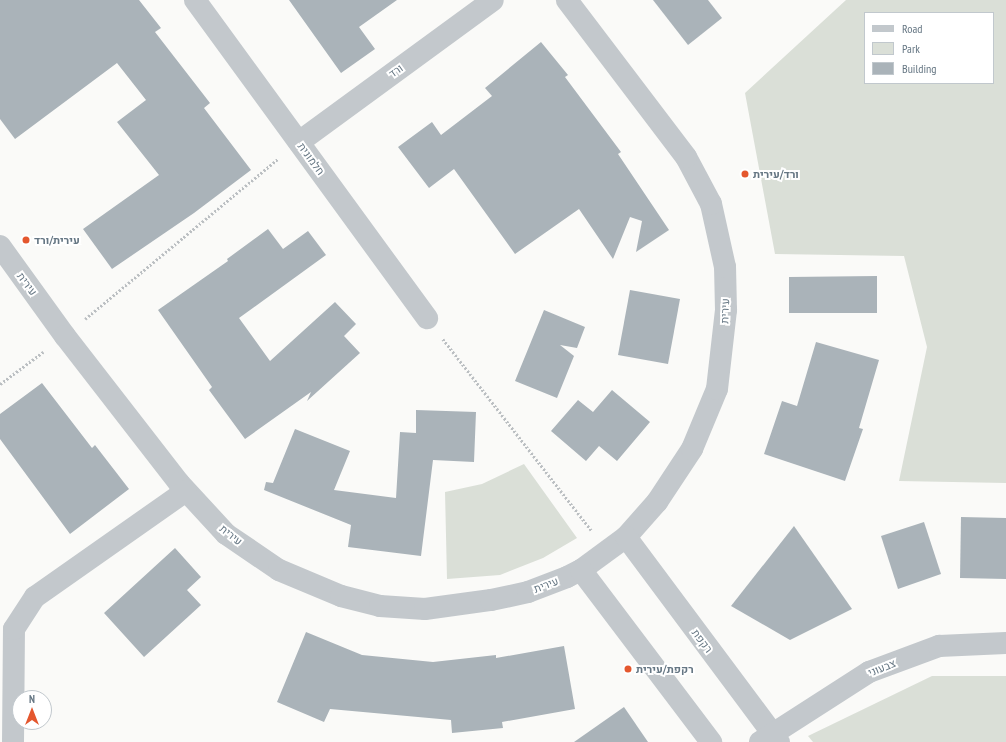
<!DOCTYPE html>
<meta charset="utf-8">
<style>
body{margin:0}
#map{position:relative;width:1006px;height:742px;overflow:hidden;background:#fafaf8;font-family:"PT Sans Narrow",Heebo,sans-serif}
div>[style]{position:absolute}
.green>*{inset:0;background:#dadfd7}
.building>*{inset:0;background:#aab3b9}
.path>*{height:2.5px;margin-top:-1.25px;transform-origin:0;background:repeating-linear-gradient(90deg,#bbbfc2 0 2px,transparent 0 4px)}
.street>*{height:22px;margin:-11px;padding:0 11px;transform-origin:11px;border-radius:11px;background:#c3c8cc}
.dots>*{width:11px;height:11px;translate:-50% -50%;box-sizing:border-box;border:2px solid #fff;border-radius:50%}
span{translate:-50% -50%;white-space:nowrap;text-align:center;line-height:1.15;-webkit-text-stroke:4px #fff;paint-order:stroke}
.street-label{font-size:11px;color:#657683}
.poi-label{font-size:11px;color:#657683;font-weight:700}
.left{translate:0 -50%;text-align:left}
.legend{position:absolute;left:864px;top:12px;width:130px;height:72px;box-sizing:border-box;background:#fff;border:1px solid #c1c8cd;margin:0;padding:5px 7px;list-style:none;font-size:12px;color:#657683}
.legend li{display:flex;align-items:center;gap:8px;height:20px}
.legend b{width:20px;border:1px solid #c1c8cd}
.north{position:absolute;left:12px;top:690px;width:40px;height:40px;box-sizing:border-box;background:#fff;border:1px solid #c1c8cd;border-radius:50%;rotate:0deg;font-size:11px;font-weight:700;line-height:16px;text-align:center;color:#657683}
.north::after{content:'';display:block;margin:auto;width:14px;height:18px;background:#e4572e;clip-path:polygon(50% 0,100% 100%,50% 72%,0 100%)}
</style>
<div id="map">
<div class="green">
<div style="clip-path:polygon(evenodd,846px 0,1006px 0,1006px 483px,899px 481px,927px 347px,904px 256px,775px 254px,745px 93px,846px 0,865px 13px,993px 13px,993px 83px,865px 83px,865px 13px)"></div>
<div style="clip-path:polygon(524px 464px,577px 538px,543px 558px,500px 575px,447px 579px,445px 492px,482px 484px)"></div>
<div style="clip-path:polygon(932px 676px,1006px 676px,1006px 742px,813px 742px,808px 736px)"></div>
</div>
<div class="building">
<div style="clip-path:polygon(0 0,139px 0,161px 28px,155px 32px,210px 103px,204px 108px,251px 170px,194px 213px,112px 269px,83px 229px,159px 175px,117px 122px,146px 100px,117px 63px,15px 139px,0 119px)"></div>
<div style="clip-path:polygon(289px 0,397px 0,359px 27px,375px 49px,341px 73px)"></div>
<div style="clip-path:polygon(653px 0,708px 0,722px 18px,688px 45px)"></div>
<div style="clip-path:polygon(541px 42px,568px 75px,565px 77px,621px 152px,618px 154px,669px 230px,636px 252px,642px 221px,630px 217px,613px 259px,579px 209px,515px 254px,454px 169px,429px 188px,398px 147px,432px 122px,441px 135px,492px 96px,485px 88px)"></div>
<div style="clip-path:polygon(268px 229px,283px 249px,308px 231px,326px 255px,239px 318px,270px 361px,335px 302px,356px 324px,344px 336px,360px 353px,307px 401px,311px 392px,245px 439px,209px 390px,212px 387px,158px 310px,228px 261px,227px 259px)"></div>
<div style="clip-path:polygon(877px 276px,877px 313px,789px 313px,789px 277px)"></div>
<div style="clip-path:polygon(630px 290px,680px 299px,668px 364px,618px 355px)"></div>
<div style="clip-path:polygon(544px 310px,585px 327px,577px 348px,560px 345px,574px 356px,557px 398px,515px 381px)"></div>
<div style="clip-path:polygon(816px 342px,879px 360px,859px 428px,863px 429px,845px 481px,764px 454px,782px 401px,797px 406px)"></div>
<div style="clip-path:polygon(42px 383px,92px 448px,95px 445px,129px 489px,70px 534px,0 439px,0 414px)"></div>
<div style="clip-path:polygon(612px 390px,650px 422px,617px 461px,599px 446px,586px 461px,551px 431px,578px 400px,593px 412px)"></div>
<div style="clip-path:polygon(416px 410px,476px 412px,474px 462px,433px 460px,421px 556px,348px 547px,351px 525px,264px 490px,266px 482px,273px 483px,295px 429px,350px 451px,334px 490px,396px 498px,400px 432px,416px 433px)"></div>
<div style="clip-path:polygon(961px 517px,1006px 518px,1006px 579px,960px 578px)"></div>
<div style="clip-path:polygon(924px 522px,941px 574px,898px 589px,881px 536px)"></div>
<div style="clip-path:polygon(794px 526px,852px 609px,790px 640px,731px 606px)"></div>
<div style="clip-path:polygon(175px 548px,201px 577px,187px 590px,201px 605px,144px 657px,104px 613px)"></div>
<div style="clip-path:polygon(306px 632px,362px 655px,433px 662px,496px 655px,496px 658px,564px 646px,575px 709px,502px 722px,503px 728px,452px 733px,451px 720px,330px 709px,324px 722px,277px 702px)"></div>
<div style="clip-path:polygon(624px 707px,648px 742px,574px 742px)"></div>
</div>
<div class="path">
<div style="left:85px;top:319px;width:251px;rotate:-39.7deg"></div>
<div style="left:443px;top:339px;width:242px;rotate:52.2deg"></div>
<div style="left:0;top:384px;width:54px;rotate:-36.7deg"></div>
</div>
<div class="street">
<div style="left:195px;top:0;width:394px;rotate:53.9deg"></div>
<div style="left:299px;top:142px;width:240px;rotate:-36.2deg"></div>
<div style="left:0;top:246px;width:111px;rotate:54.2deg"></div>
<div style="left:65px;top:336px;width:186px;rotate:52.2deg"></div>
<div style="left:179px;top:483px;width:69px;rotate:47.3deg"></div>
<div style="left:226px;top:534px;width:64px;rotate:34.2deg"></div>
<div style="left:279px;top:570px;width:67px;rotate:22.8deg"></div>
<div style="left:341px;top:596px;width:40px;rotate:14.4deg"></div>
<div style="left:380px;top:606px;width:45px;rotate:3.8deg"></div>
<div style="left:425px;top:609px;width:67px;rotate:-7.8deg"></div>
<div style="left:491px;top:600px;width:38px;rotate:-12deg"></div>
<div style="left:528px;top:592px;width:42px;rotate:-21deg"></div>
<div style="left:567px;top:577px;width:16px;rotate:-27deg"></div>
<div style="left:581px;top:570px;width:56px;rotate:-36.3deg"></div>
<div style="left:626px;top:537px;width:47px;rotate:-48.5deg"></div>
<div style="left:657px;top:502px;width:64px;rotate:-56.6deg"></div>
<div style="left:692px;top:449px;width:65px;rotate:-67.4deg"></div>
<div style="left:717px;top:389px;width:80px;rotate:-83.5deg"></div>
<div style="left:726px;top:310px;width:43px;rotate:-91.3deg"></div>
<div style="left:725px;top:267px;width:65px;rotate:-102.5deg"></div>
<div style="left:711px;top:204px;width:53px;rotate:-118deg"></div>
<div style="left:686px;top:157px;width:197px;rotate:-127.2deg"></div>
<div style="left:626px;top:537px;width:256px;rotate:53.3deg"></div>
<div style="left:581px;top:570px;width:216px;rotate:52.9deg"></div>
<div style="left:13px;top:742px;width:113px;rotate:-89.5deg"></div>
<div style="left:14px;top:629px;width:38px;rotate:-57deg"></div>
<div style="left:35px;top:597px;width:184px;rotate:-35.1deg"></div>
<div style="left:760px;top:742px;width:130px;rotate:-32.7deg"></div>
<div style="left:869px;top:672px;width:75px;rotate:-20.4deg"></div>
<div style="left:939px;top:646px;width:67px;rotate:-2.6deg"></div>
</div>
<div class="dots">
<div style="left:745px;top:174px;background:#e4572e"></div>
<div style="left:26px;top:240px;background:#e4572e"></div>
<div style="left:628px;top:669px;background:#e4572e"></div>
</div>
<div class="street-label">
<span style="left:396px;top:71px;rotate:-36deg">ורד</span>
<span style="left:311px;top:159px;rotate:54deg">חלמונית</span>
<span style="left:27px;top:284px;rotate:54deg">עירית</span>
<span style="left:725px;top:311px;rotate:-88deg">עירית</span>
<span style="left:231px;top:535px;rotate:39deg">עירית</span>
<span style="left:546px;top:585px;rotate:-21deg">עירית</span>
<span style="left:702px;top:641px;rotate:53deg">רקפת</span>
<span style="left:882px;top:668px;rotate:-22deg">צבעוני</span>
</div>
<div class="poi-label">
<span class="left" style="left:753px;top:174px">ורד/עירית</span>
<span class="left" style="left:34px;top:240px">עירית/ורד</span>
<span class="left" style="left:636px;top:669px">רקפת/עירית</span>
</div>
<ul class="legend">
<li><b style="height:5px;background:#c3c8cc"></b>Road</li>
<li><b style="height:11px;background:#dadfd7"></b>Park</li>
<li><b style="height:11px;background:#aab3b9"></b>Building</li>
</ul>
<div class="north">N</div>
</div>
